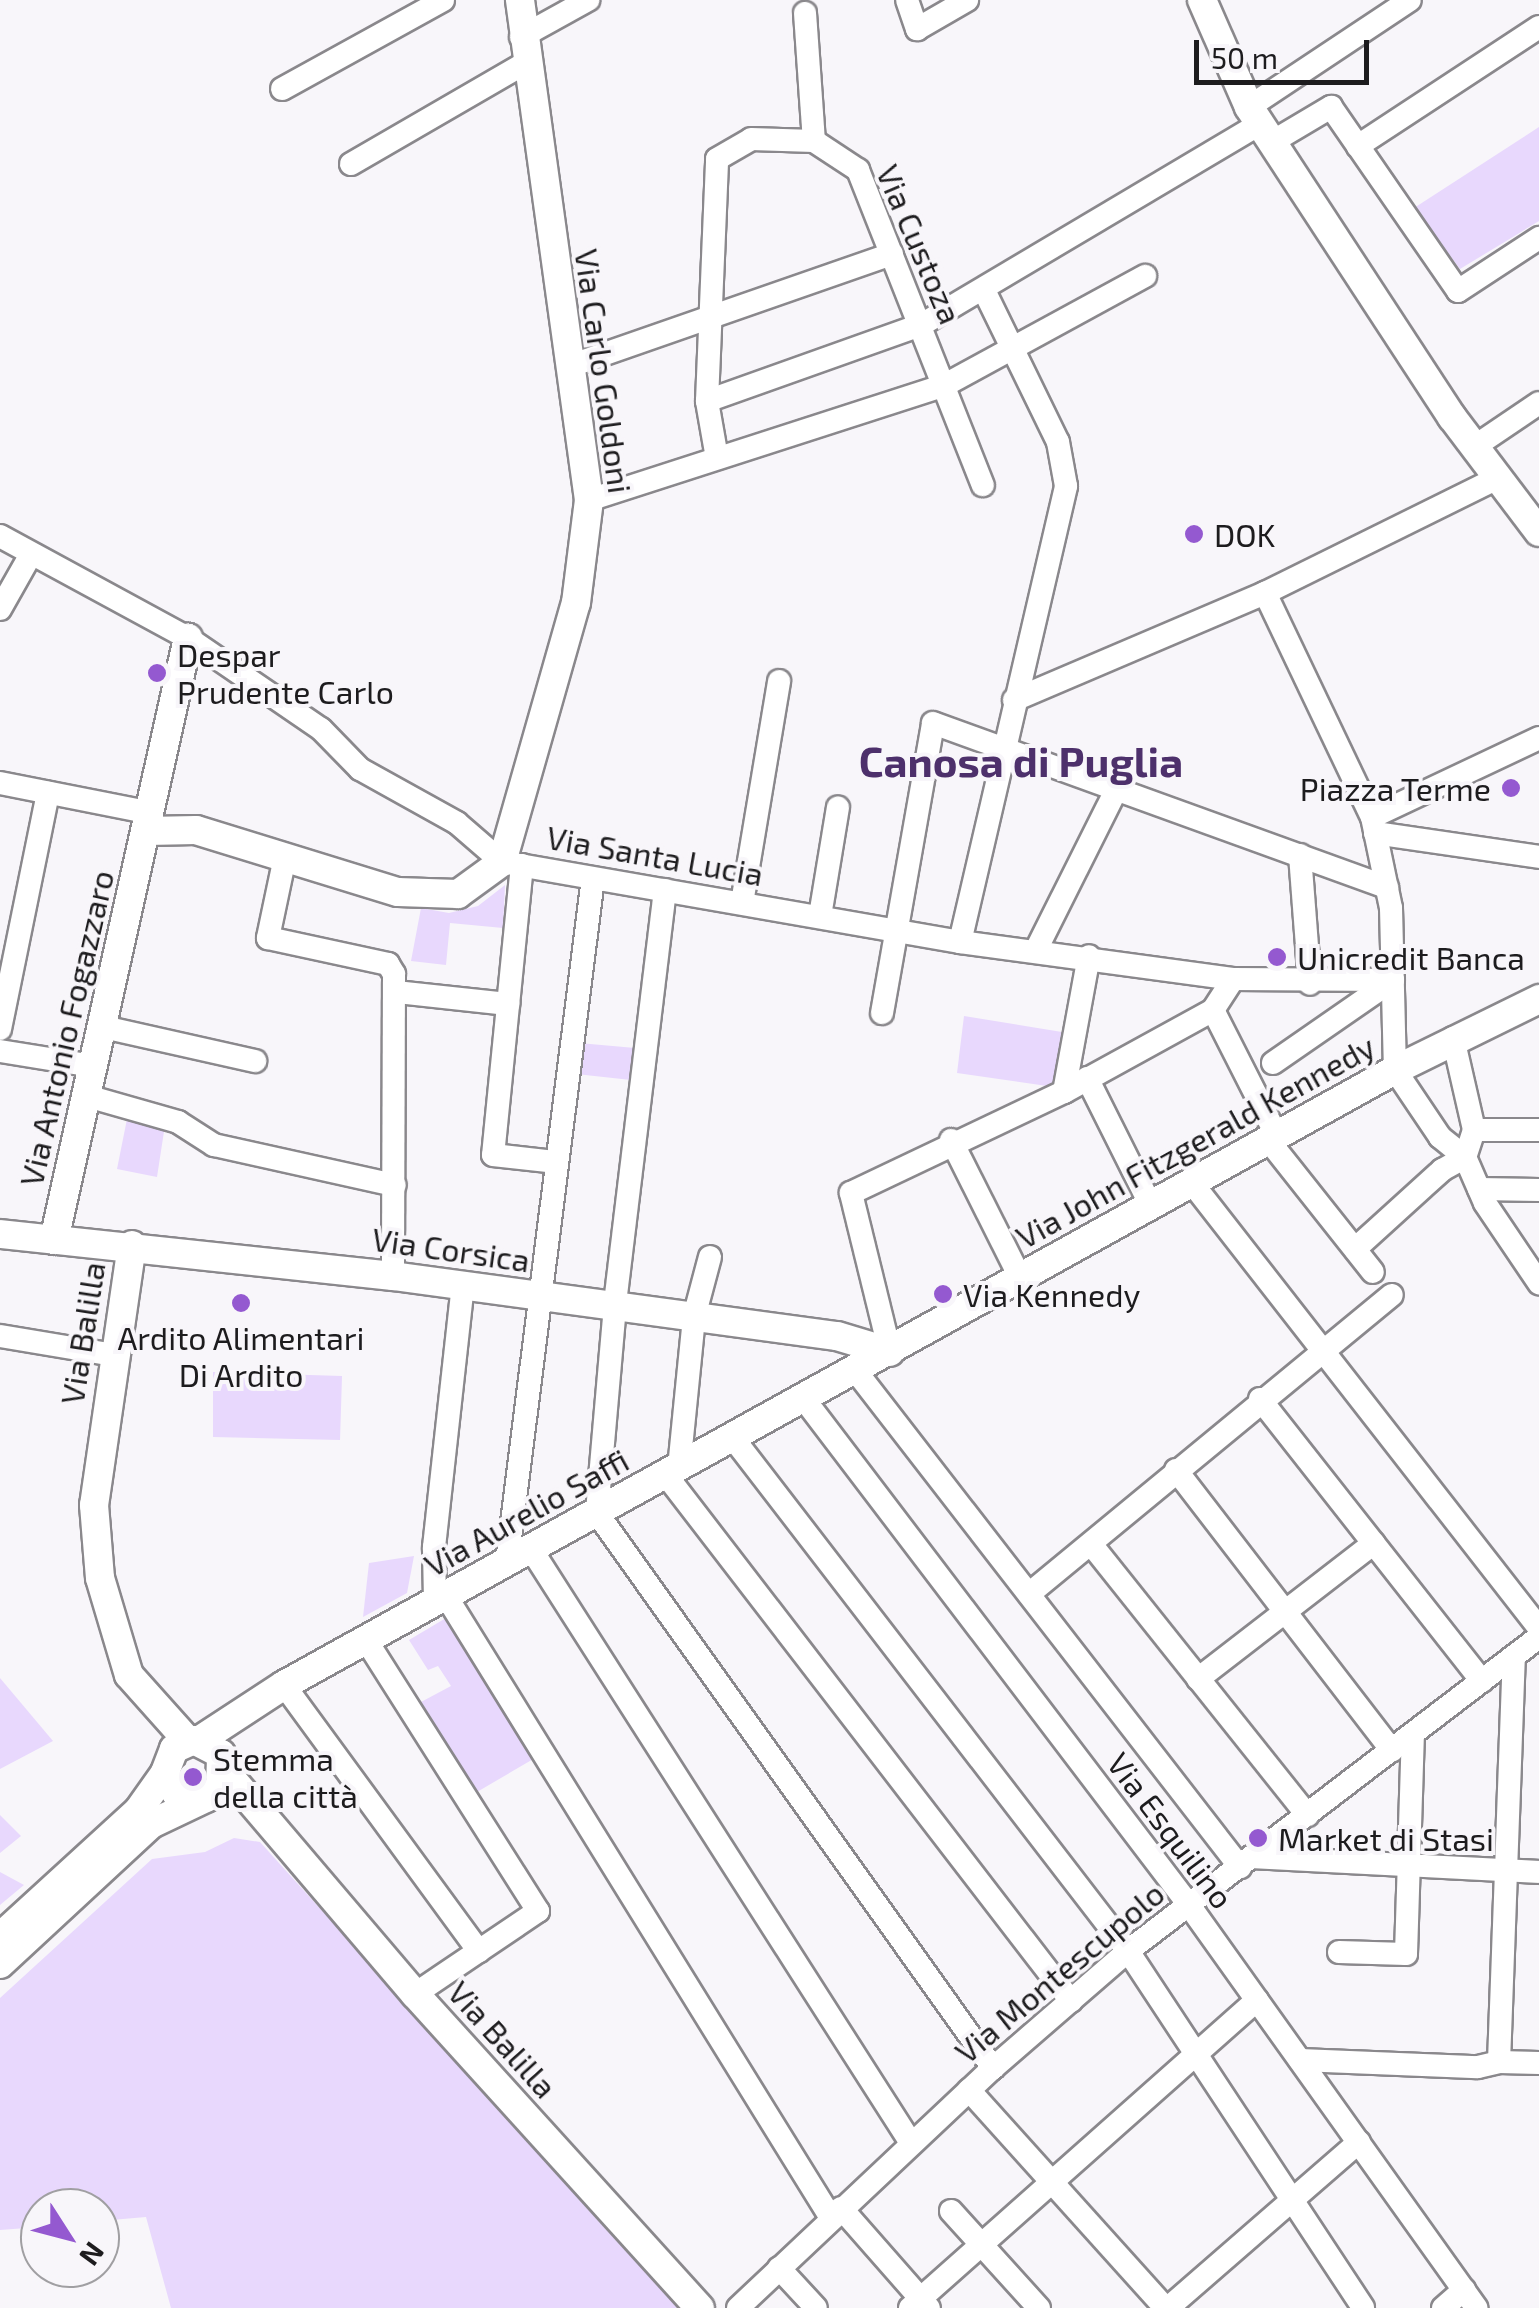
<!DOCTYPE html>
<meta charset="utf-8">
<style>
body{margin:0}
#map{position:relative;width:1539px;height:2308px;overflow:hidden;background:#f8f6fa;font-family:"Exo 2",sans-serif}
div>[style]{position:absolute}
.green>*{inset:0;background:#e8d8fd}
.roads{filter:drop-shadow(2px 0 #8a888c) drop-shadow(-2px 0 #8a888c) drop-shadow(0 2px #8a888c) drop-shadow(0 -2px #8a888c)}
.minor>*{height:22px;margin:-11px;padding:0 11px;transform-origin:11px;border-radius:11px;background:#fff}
.tertiary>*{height:28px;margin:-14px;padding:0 14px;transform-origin:14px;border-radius:14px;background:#fff}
.dots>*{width:28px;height:28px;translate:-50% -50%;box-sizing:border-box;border:5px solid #f8f6fa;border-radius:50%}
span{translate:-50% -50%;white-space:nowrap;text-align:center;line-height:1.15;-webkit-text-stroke:8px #f8f6fa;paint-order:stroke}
.street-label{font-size:32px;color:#1d1c1e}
.poi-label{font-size:32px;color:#1d1c1e}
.left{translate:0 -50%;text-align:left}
.right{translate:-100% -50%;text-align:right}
.district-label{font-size:42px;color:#4d306b;font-weight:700}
.north{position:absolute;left:20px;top:2188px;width:100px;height:100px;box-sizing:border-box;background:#f8f6fa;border:2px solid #a09fa2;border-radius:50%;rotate:126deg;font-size:28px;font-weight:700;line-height:40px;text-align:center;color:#1d1c1e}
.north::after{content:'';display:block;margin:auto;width:35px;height:45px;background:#9459d0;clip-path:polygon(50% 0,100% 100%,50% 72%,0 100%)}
.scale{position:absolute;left:1194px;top:40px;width:175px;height:45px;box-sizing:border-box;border:5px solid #1d1c1e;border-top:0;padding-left:12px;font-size:30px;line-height:35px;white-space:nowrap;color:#1d1c1e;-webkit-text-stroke:8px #f8f6fa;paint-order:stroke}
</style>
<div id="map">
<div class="green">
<div style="clip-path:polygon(1539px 127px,1539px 221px,1460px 269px,1414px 208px)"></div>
<div style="clip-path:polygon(505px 885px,503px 928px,450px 923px,446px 965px,411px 961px,421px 908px,449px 913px,478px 906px)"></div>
<div style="clip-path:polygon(964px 1016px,1062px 1032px,1054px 1087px,957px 1073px)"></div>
<div style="clip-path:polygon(579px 1043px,635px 1048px,631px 1080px,576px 1074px)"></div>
<div style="clip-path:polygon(128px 1114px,165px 1125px,157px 1177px,117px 1169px)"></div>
<div style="clip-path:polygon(213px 1372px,342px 1376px,340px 1440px,213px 1437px)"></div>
<div style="clip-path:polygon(414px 1556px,407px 1593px,363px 1617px,369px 1563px)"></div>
<div style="clip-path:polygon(446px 1618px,535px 1758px,477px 1792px,421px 1702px,451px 1686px,438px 1666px,428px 1670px,409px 1640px)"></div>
<div style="clip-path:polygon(0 1678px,53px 1741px,0 1769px)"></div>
<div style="clip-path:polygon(0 1815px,21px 1836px,0 1853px)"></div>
<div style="clip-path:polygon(234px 1838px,260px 1842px,681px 2308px,171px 2308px,146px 2217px,100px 2221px,100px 2208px,40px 2208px,40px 2227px,0 2230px,0 1998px,152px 1859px,205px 1852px)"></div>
<div style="clip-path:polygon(0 1872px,24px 1885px,0 1905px)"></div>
</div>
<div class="roads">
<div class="minor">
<div style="left:907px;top:0;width:31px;rotate:71deg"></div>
<div style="left:917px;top:29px;width:58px;rotate:-30.1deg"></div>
<div style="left:805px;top:13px;width:128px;rotate:86deg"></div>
<div style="left:1539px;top:27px;width:217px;rotate:146.7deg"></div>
<div style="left:1358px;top:146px;width:176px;rotate:55.4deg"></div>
<div style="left:1458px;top:291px;width:97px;rotate:-33.2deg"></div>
<div style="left:521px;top:37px;width:77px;rotate:-28.9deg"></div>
<div style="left:282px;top:89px;width:184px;rotate:-28.9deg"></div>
<div style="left:1249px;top:107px;width:193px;rotate:-33.6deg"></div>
<div style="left:1272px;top:142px;width:69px;rotate:-30.7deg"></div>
<div style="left:1331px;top:107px;width:47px;rotate:55.3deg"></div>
<div style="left:351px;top:164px;width:201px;rotate:-30.1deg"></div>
<div style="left:570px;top:366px;width:341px;rotate:-19.2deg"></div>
<div style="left:707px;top:401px;width:227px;rotate:-19.6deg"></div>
<div style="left:921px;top:325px;width:394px;rotate:-30.7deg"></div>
<div style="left:1474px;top:447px;width:78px;rotate:-34.1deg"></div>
<div style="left:717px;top:458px;width:58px;rotate:-100deg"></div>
<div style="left:707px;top:401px;width:242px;rotate:-87.6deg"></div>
<div style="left:717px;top:159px;width:39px;rotate:-30deg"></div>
<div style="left:751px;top:139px;width:63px;rotate:1.8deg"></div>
<div style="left:814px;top:141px;width:53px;rotate:33.4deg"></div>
<div style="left:858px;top:170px;width:339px;rotate:68.4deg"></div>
<div style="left:589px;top:500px;width:374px;rotate:-17.9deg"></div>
<div style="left:945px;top:385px;width:228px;rotate:-28.6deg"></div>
<div style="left:0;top:536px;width:214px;rotate:28.5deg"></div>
<div style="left:188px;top:638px;width:161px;rotate:34.4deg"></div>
<div style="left:321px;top:729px;width:56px;rotate:45.7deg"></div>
<div style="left:360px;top:769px;width:111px;rotate:29.1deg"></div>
<div style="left:457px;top:823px;width:60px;rotate:40.9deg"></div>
<div style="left:502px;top:862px;width:465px;rotate:9.9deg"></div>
<div style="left:960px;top:942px;width:275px;rotate:7.7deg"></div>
<div style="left:1233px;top:979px;width:160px;rotate:0.4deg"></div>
<div style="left:1265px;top:593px;width:248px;rotate:64.5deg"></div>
<div style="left:1372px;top:817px;width:93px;rotate:78.2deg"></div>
<div style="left:1391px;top:908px;width:162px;rotate:88.6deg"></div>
<div style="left:1395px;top:1070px;width:81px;rotate:56.1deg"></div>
<div style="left:1440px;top:1137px;width:32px;rotate:39deg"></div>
<div style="left:1465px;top:1157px;width:50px;rotate:66.5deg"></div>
<div style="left:1485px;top:1203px;width:97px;rotate:56deg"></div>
<div style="left:0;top:609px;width:61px;rotate:-60.5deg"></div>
<div style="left:1014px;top:700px;width:273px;rotate:-23.1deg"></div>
<div style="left:1265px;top:593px;width:260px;rotate:-26.3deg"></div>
<div style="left:0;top:783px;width:154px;rotate:11.2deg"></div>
<div style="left:1372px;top:817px;width:185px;rotate:-25.3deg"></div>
<div style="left:1375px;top:833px;width:166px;rotate:8.3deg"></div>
<div style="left:1300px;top:855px;width:129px;rotate:85.6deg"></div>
<div style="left:285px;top:857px;width:83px;rotate:101.9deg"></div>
<div style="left:268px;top:938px;width:123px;rotate:12.2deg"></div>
<div style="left:388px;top:964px;width:12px;rotate:59deg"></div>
<div style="left:394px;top:974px;width:302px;rotate:90.2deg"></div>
<div style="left:522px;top:865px;width:291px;rotate:95.7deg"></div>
<div style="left:493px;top:1155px;width:62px;rotate:6.4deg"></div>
<div style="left:665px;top:890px;width:419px;rotate:96.9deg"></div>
<div style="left:615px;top:1306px;width:208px;rotate:95deg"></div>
<div style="left:597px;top:1513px;width:682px;rotate:54.49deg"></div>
<div style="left:742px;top:903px;width:225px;rotate:-80.5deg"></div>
<div style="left:820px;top:916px;width:110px;rotate:-80.6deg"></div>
<div style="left:960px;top:942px;width:468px;rotate:-76.9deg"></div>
<div style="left:1066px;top:486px;width:45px;rotate:-100.3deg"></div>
<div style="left:1058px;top:442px;width:167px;rotate:-116deg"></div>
<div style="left:1037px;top:948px;width:179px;rotate:-63.4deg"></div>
<div style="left:397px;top:992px;width:112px;rotate:6.2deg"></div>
<div style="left:1213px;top:1010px;width:141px;rotate:63.1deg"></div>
<div style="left:882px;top:1013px;width:294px;rotate:-80deg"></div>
<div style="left:933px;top:723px;width:483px;rotate:19.9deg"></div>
<div style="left:103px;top:1027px;width:156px;rotate:12.6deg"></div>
<div style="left:0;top:1029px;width:241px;rotate:-78.5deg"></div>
<div style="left:1453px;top:1038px;width:94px;rotate:77.1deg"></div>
<div style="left:1474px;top:1130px;width:28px;rotate:108deg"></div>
<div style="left:0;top:1051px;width:95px;rotate:9.1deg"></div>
<div style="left:1273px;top:1063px;width:146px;rotate:-34.7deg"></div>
<div style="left:1087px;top:1078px;width:143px;rotate:63.4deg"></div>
<div style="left:1064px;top:1092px;width:138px;rotate:-79.6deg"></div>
<div style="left:87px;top:1096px;width:95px;rotate:15.9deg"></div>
<div style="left:178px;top:1122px;width:43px;rotate:32.6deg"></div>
<div style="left:214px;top:1145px;width:185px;rotate:12.5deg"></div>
<div style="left:1474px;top:1130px;width:65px"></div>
<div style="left:951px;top:1140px;width:156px;rotate:63.3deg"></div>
<div style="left:1269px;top:1141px;width:167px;rotate:51.6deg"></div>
<div style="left:1192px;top:1183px;width:564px;rotate:52.05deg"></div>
<div style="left:1479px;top:1189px;width:60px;rotate:1deg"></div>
<div style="left:1355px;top:1249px;width:118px;rotate:-42.2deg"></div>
<div style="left:1442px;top:1170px;width:26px;rotate:-29deg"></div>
<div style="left:0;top:1336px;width:116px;rotate:9.5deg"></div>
<div style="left:890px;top:1352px;width:164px;rotate:-103.8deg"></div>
<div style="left:851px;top:1193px;width:236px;rotate:-25.4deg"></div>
<div style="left:1064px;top:1092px;width:170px;rotate:-28.8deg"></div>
<div style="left:1213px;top:1010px;width:37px;rotate:-57deg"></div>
<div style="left:855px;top:1370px;width:629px;rotate:52.24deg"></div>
<div style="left:804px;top:1399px;width:636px;rotate:52.73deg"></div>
<div style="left:1189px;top:1905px;width:495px;rotate:54.5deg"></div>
<div style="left:1260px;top:1399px;width:359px;rotate:51.8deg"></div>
<div style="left:733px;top:1438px;width:647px;rotate:52.4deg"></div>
<div style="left:1128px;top:1951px;width:427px;rotate:56.6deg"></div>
<div style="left:679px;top:1468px;width:152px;rotate:-84.3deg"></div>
<div style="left:694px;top:1317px;width:62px;rotate:-75.1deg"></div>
<div style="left:1176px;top:1470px;width:354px;rotate:52.4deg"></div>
<div style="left:666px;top:1475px;width:664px;rotate:52.41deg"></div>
<div style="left:1091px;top:1544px;width:347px;rotate:51.4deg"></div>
<div style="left:531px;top:1549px;width:705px;rotate:57.39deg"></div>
<div style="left:507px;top:1562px;width:689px;rotate:-82.83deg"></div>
<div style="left:1029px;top:1594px;width:470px;rotate:-39.5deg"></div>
<div style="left:446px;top:1596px;width:732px;rotate:58.24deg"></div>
<div style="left:435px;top:1601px;width:54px;rotate:-91.1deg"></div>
<div style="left:434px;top:1547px;width:264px;rotate:-83.7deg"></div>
<div style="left:366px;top:1640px;width:321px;rotate:57.6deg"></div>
<div style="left:538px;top:1911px;width:148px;rotate:146deg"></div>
<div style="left:1198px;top:1679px;width:222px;rotate:-37.7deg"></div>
<div style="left:284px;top:1685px;width:330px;rotate:53.8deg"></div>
<div style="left:1252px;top:1857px;width:287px;rotate:3deg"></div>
<div style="left:1339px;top:1952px;width:67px;rotate:1.7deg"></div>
<div style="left:1406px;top:1954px;width:220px;rotate:-88.2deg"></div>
<div style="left:1300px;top:2060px;width:178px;rotate:2.3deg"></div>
<div style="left:1478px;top:2067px;width:22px;rotate:-13deg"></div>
<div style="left:1499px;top:2062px;width:406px;rotate:-87.9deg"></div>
<div style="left:1499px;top:2062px;width:40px;rotate:1.4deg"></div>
<div style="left:969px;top:2090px;width:293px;rotate:48deg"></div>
<div style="left:841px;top:2208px;width:133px;rotate:48.7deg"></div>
<div style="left:951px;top:2211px;width:131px;rotate:47.8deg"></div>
<div style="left:779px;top:2268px;width:54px;rotate:47.2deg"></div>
<div style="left:738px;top:2308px;width:350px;rotate:-43.3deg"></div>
<div style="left:993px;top:2068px;width:179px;rotate:-40.9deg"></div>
<div style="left:1128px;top:1951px;width:517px;rotate:-37.38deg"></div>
<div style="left:910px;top:2308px;width:464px;rotate:-41.6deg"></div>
<div style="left:1168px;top:2308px;width:253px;rotate:-41deg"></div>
<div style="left:1443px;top:2308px;width:28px;rotate:-41deg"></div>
</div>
<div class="tertiary">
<div style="left:1202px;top:0;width:117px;rotate:66.3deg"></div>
<div style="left:1249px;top:107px;width:371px;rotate:56.8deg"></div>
<div style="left:1452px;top:417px;width:144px;rotate:52.9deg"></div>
<div style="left:147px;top:831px;width:49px;rotate:-1.2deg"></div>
<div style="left:196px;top:830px;width:211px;rotate:17.1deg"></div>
<div style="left:398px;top:892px;width:60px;rotate:1.9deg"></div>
<div style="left:458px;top:894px;width:54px;rotate:-36deg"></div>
<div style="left:502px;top:862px;width:269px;rotate:-74.1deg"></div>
<div style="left:576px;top:603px;width:104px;rotate:-82.8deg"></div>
<div style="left:589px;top:500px;width:505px;rotate:-97.86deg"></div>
<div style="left:0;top:1234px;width:395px;rotate:6.1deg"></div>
<div style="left:393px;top:1276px;width:448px;rotate:7.7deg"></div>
<div style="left:837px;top:1336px;width:55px;rotate:16.8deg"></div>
<div style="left:54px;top:1240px;width:617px;rotate:-77.45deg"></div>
<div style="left:132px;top:1245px;width:263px;rotate:98.3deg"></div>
<div style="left:94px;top:1505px;width:73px;rotate:85.3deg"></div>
<div style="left:100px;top:1578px;width:101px;rotate:73.4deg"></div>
<div style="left:129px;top:1675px;width:89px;rotate:48.2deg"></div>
<div style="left:200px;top:1740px;width:100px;rotate:-33.2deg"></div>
<div style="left:284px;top:1685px;width:1270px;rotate:-28.97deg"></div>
<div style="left:1395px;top:1070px;width:161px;rotate:-26.2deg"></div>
<div style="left:225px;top:1771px;width:293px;rotate:49.6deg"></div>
<div style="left:415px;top:1994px;width:424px;rotate:47.8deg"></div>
<div style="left:0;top:1937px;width:187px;rotate:-42.4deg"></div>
<div style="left:138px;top:1811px;width:47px;rotate:-54.6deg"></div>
<div style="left:0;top:1964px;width:206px;rotate:-42.8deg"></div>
<div style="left:151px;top:1824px;width:61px;rotate:-25.3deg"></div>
<div style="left:206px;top:1798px;width:18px;rotate:-38deg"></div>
<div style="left:220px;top:1787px;width:33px;rotate:-88deg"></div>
<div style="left:221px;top:1754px;width:30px;rotate:-153deg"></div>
<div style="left:194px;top:1740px;width:22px;rotate:156deg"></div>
<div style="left:174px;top:1749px;width:26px;rotate:111deg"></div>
<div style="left:165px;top:1773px;width:23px;rotate:61deg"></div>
<div style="left:176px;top:1793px;width:22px;rotate:21deg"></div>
</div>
</div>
<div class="dots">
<div style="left:1194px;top:534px;background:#9459d0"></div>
<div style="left:157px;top:673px;background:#9459d0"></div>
<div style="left:1511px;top:788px;background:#9459d0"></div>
<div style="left:1277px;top:957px;background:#9459d0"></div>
<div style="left:943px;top:1294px;background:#9459d0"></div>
<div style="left:241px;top:1303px;background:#9459d0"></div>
<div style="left:193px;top:1777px;background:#9459d0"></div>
<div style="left:1258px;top:1838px;background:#9459d0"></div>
</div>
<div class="street-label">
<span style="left:920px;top:244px;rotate:67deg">Via Custoza</span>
<span style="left:604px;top:371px;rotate:82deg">Via Carlo Goldoni</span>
<span style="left:655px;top:855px;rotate:10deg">Via Santa Lucia</span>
<span style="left:66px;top:1028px;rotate:-77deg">Via Antonio Fogazzaro</span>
<span style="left:1195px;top:1141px;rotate:-29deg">Via John Fitzgerald Kennedy</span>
<span style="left:451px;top:1249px;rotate:8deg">Via Corsica</span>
<span style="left:82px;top:1333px;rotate:-81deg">Via Balilla</span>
<span style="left:526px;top:1512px;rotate:-29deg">Via Aurelio Saffi</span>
<span style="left:1171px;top:1830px;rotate:53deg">Via Esquilino</span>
<span style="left:1059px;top:1972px;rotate:-40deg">Via Montescupolo</span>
<span style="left:503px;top:2039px;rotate:48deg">Via Balilla</span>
</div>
<div class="poi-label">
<span class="left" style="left:1214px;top:534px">DOK</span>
<span class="left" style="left:177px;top:673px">Despar<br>Prudente Carlo</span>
<span class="right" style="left:1491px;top:788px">Piazza Terme</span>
<span class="left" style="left:1297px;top:957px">Unicredit Banca</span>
<span class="left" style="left:963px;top:1294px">Via Kennedy</span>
<span style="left:241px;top:1356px">Ardito Alimentari<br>Di Ardito</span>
<span class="left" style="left:213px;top:1777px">Stemma<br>della città</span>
<span class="left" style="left:1278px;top:1838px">Market di Stasi</span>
</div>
<div class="district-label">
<span style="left:1021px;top:760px">Canosa di Puglia</span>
</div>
<div class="north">N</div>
<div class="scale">50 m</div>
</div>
